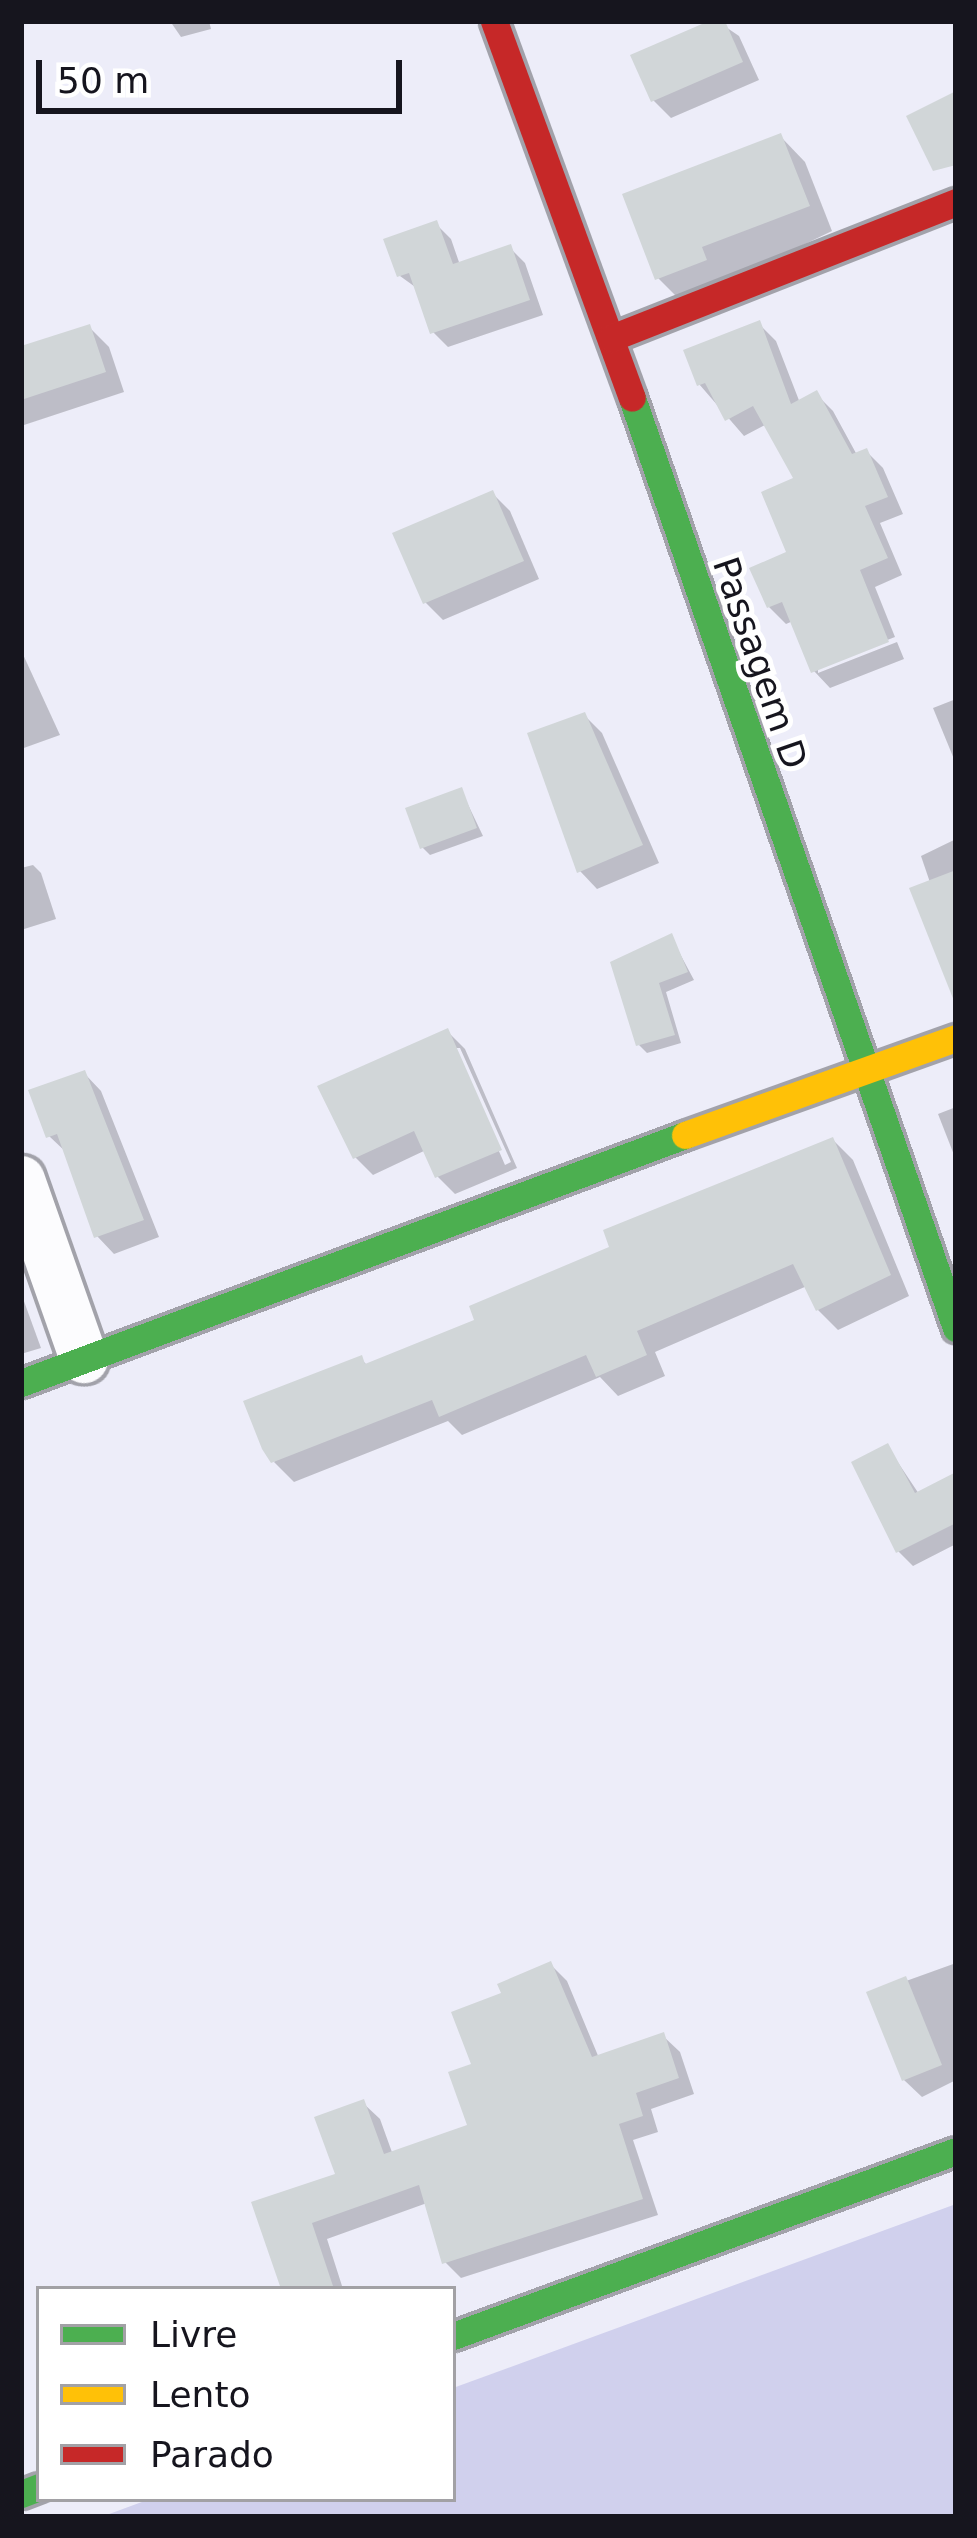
<!DOCTYPE html>
<style>
body{margin:0}
#map{position:relative;width:977px;height:2538px;overflow:hidden;background:#ededf9;font-family:"DejaVu Sans",sans-serif}
div>[style]{position:absolute}
.green>*{inset:0;background:#d0d0ed}
.shadow>*{inset:0;background:#0003}
.building>*{inset:0;background:#d1d6d8}
.roads{filter:drop-shadow(3px 0 #a2a2aa) drop-shadow(-3px 0 #a2a2aa) drop-shadow(0 3px #a2a2aa) drop-shadow(0 -3px #a2a2aa)}
.street>*{height:48px;margin:-24px;padding:0 24px;transform-origin:24px;border-radius:24px;background:#fcfcfe}
.fast>*{height:27px;margin:-13.5px;padding:0 13.5px;transform-origin:13.5px;border-radius:13.5px;background:#4caf50}
.slow>*{height:27px;margin:-13.5px;padding:0 13.5px;transform-origin:13.5px;border-radius:13.5px;background:#ffc107}
.jam>*{height:27px;margin:-13.5px;padding:0 13.5px;transform-origin:13.5px;border-radius:13.5px;background:#c62828}
span{translate:-50% -50%;white-space:nowrap;text-align:center;line-height:1.15;-webkit-text-stroke:10px #fff;paint-order:stroke}
.street-label{font-size:36px;color:#16151e}
.frame{position:absolute;inset:0;border:24px solid #16151e;pointer-events:none}
.legend{position:absolute;left:36px;top:2286px;width:420px;height:216px;box-sizing:border-box;background:#fff;border:3px solid #a2a1a5;margin:0;padding:15px 21px;list-style:none;font-size:36px;color:#16151e}
.legend li{display:flex;align-items:center;gap:24px;height:60px}
.legend b{width:60px;border:3px solid #a2a1a5}
.scale{position:absolute;left:36px;top:60px;width:366px;height:54px;box-sizing:border-box;border:6px solid #16151e;border-top:0;padding-left:15px;font-size:36px;line-height:42px;white-space:nowrap;color:#16151e;-webkit-text-stroke:9px #fff;paint-order:stroke}
</style>
<div id="map">
<div class="green">
<div style="clip-path:polygon(956px 2204px,956px 2517px,101px 2517px,150px 2499px,453px 2499px,453px 2388px)"></div>
</div>
<div class="shadow">
<div style="clip-path:polygon(170px 21px,209px 21px,211px 29px,181px 37px)"></div>
<div style="clip-path:polygon(717px 21px,739px 36px,759px 80px,671px 118px,653px 100px)"></div>
<div style="clip-path:polygon(781px 137px,805px 162px,832px 231px,683px 303px,658px 278px)"></div>
<div style="clip-path:polygon(436px 224px,451px 239px,460px 265px,510px 248px,525px 263px,543px 315px,448px 347px,433px 332px,418px 289px,400px 276px)"></div>
<div style="clip-path:polygon(759px 324px,776px 341px,800px 403px,816px 394px,833px 411px,857px 455px,866px 451px,883px 468px,903px 514px,880px 523px,902px 575px,875px 587px,895px 637px,818px 667px,818px 673px,897px 642px,904px 659px,830px 688px,814px 671px,793px 621px,786px 624px,769px 607px,790px 554px,798px 480px,767px 424px,744px 436px,699px 384px)"></div>
<div style="clip-path:polygon(89px 327px,109px 347px,124px 392px,21px 426px,21px 350px)"></div>
<div style="clip-path:polygon(493px 494px,510px 511px,539px 579px,443px 620px,425px 602px)"></div>
<div style="clip-path:polygon(21px 650px,60px 735px,21px 749px)"></div>
<div style="clip-path:polygon(956px 699px,956px 764px,933px 708px)"></div>
<div style="clip-path:polygon(584px 715px,602px 733px,659px 863px,597px 889px,580px 871px)"></div>
<div style="clip-path:polygon(461px 790px,483px 836px,430px 855px,422px 847px)"></div>
<div style="clip-path:polygon(956px 839px,956px 959px,921px 856px)"></div>
<div style="clip-path:polygon(33px 865px,41px 873px,56px 919px,21px 930px,21px 868px)"></div>
<div style="clip-path:polygon(671px 937px,694px 980px,666px 992px,681px 1043px,647px 1053px,639px 1045px)"></div>
<div style="clip-path:polygon(evenodd,447px 1031px,465px 1049px,517px 1168px,455px 1194px,438px 1177px,426px 1150px,373px 1175px,355px 1157px,447px 1031px,454px 1048px,460px 1048px,511px 1162px,505px 1165px,454px 1048px)"></div>
<div style="clip-path:polygon(84px 1073px,101px 1091px,159px 1237px,114px 1254px,97px 1236px,68px 1154px,49px 1136px)"></div>
<div style="clip-path:polygon(956px 1107px,956px 1160px,938px 1114px)"></div>
<div style="clip-path:polygon(833px 1140px,853px 1160px,909px 1296px,838px 1330px,818px 1310px,807px 1286px,655px 1352px,665px 1376px,618px 1396px,600px 1377px,462px 1435px,448px 1421px,294px 1482px,274px 1462px,361px 1359px,368px 1366px,478px 1322px)"></div>
<div style="clip-path:polygon(21px 1293px,41px 1348px,21px 1354px)"></div>
<div style="clip-path:polygon(887px 1446px,919px 1494px,956px 1484px,956px 1544px,913px 1566px,898px 1551px)"></div>
<div style="clip-path:polygon(956px 1963px,956px 2080px,922px 2097px,904px 2080px,870px 1994px)"></div>
<div style="clip-path:polygon(551px 1965px,567px 1981px,599px 2058px,663px 2036px,680px 2052px,694px 2094px,651px 2109px,658px 2132px,633px 2140px,658px 2215px,461px 2278px,445px 2262px,427px 2203px,327px 2239px,343px 2289px,284px 2289px,255px 2204px,338px 2176px,363px 2103px,380px 2119px,393px 2155px,471px 2127px,475px 2066px,505px 1995px)"></div>
</div>
<div class="building">
<div style="clip-path:polygon(709px 21px,725px 21px,743px 62px,651px 102px,630px 55px)"></div>
<div style="clip-path:polygon(956px 91px,956px 165px,933px 171px,906px 116px)"></div>
<div style="clip-path:polygon(781px 133px,810px 206px,702px 247px,707px 260px,655px 280px,622px 194px)"></div>
<div style="clip-path:polygon(437px 220px,453px 264px,511px 244px,530px 300px,430px 334px,409px 273px,397px 277px,383px 239px)"></div>
<div style="clip-path:polygon(760px 320px,791px 404px,817px 390px,852px 454px,867px 448px,888px 497px,865px 506px,888px 558px,860px 570px,889px 642px,811px 673px,782px 602px,767px 608px,749px 568px,786px 552px,761px 492px,793px 478px,753px 406px,725px 421px,705px 383px,697px 386px,683px 350px)"></div>
<div style="clip-path:polygon(90px 324px,106px 372px,21px 400px,21px 346px)"></div>
<div style="clip-path:polygon(493px 490px,524px 561px,423px 604px,392px 533px)"></div>
<div style="clip-path:polygon(585px 712px,643px 845px,577px 873px,527px 733px)"></div>
<div style="clip-path:polygon(462px 787px,477px 828px,420px 849px,405px 808px)"></div>
<div style="clip-path:polygon(956px 870px,956px 1000px,954px 1001px,909px 888px)"></div>
<div style="clip-path:polygon(672px 933px,688px 972px,659px 983px,675px 1035px,636px 1046px,610px 962px)"></div>
<div style="clip-path:polygon(448px 1028px,502px 1150px,435px 1178px,414px 1131px,353px 1159px,317px 1086px)"></div>
<div style="clip-path:polygon(85px 1070px,144px 1220px,94px 1238px,57px 1134px,46px 1138px,28px 1090px)"></div>
<div style="clip-path:polygon(833px 1137px,891px 1275px,816px 1311px,793px 1264px,637px 1331px,647px 1355px,596px 1377px,586px 1355px,439px 1417px,432px 1400px,271px 1463px,262px 1449px,243px 1401px,362px 1355px,365px 1364px,474px 1320px,469px 1306px,609px 1247px,603px 1230px)"></div>
<div style="clip-path:polygon(888px 1443px,915px 1493px,956px 1472px,956px 1523px,896px 1553px,851px 1462px)"></div>
<div style="clip-path:polygon(551px 1961px,592px 2057px,664px 2032px,679px 2078px,636px 2093px,643px 2116px,619px 2124px,643px 2199px,442px 2264px,419px 2185px,312px 2223px,334px 2289px,281px 2289px,251px 2202px,335px 2174px,314px 2117px,364px 2099px,384px 2154px,467px 2125px,448px 2072px,471px 2064px,451px 2012px,501px 1993px,497px 1984px)"></div>
<div style="clip-path:polygon(906px 1976px,942px 2065px,902px 2081px,866px 1992px)"></div>
</div>
<div class="roads">
<div class="street">
<div style="left:21px;top:1180px;width:190px;rotate:70.6deg"></div>
</div>
<div class="fast">
<div style="left:632px;top:398px;width:985px;rotate:70.79deg"></div>
<div style="left:21px;top:1383px;width:709px;rotate:-20.48deg"></div>
<div style="left:453px;top:2336px;width:536px;rotate:-20.19deg"></div>
<div style="left:21px;top:2494px;width:19px;rotate:-21deg"></div>
</div>
<div class="slow">
<div style="left:685px;top:1135px;width:288px;rotate:-19.7deg"></div>
</div>
<div class="jam">
<div style="left:494px;top:21px;width:401px;rotate:69.9deg"></div>
<div style="left:611px;top:338px;width:371px;rotate:-21.5deg"></div>
</div>
</div>
<div class="street-label">
<span style="left:760px;top:663px;rotate:71deg">Passagem D</span>
</div>
<div class="frame"></div>
<ul class="legend">
<li><b style="height:15px;background:#4caf50"></b>Livre</li>
<li><b style="height:15px;background:#ffc107"></b>Lento</li>
<li><b style="height:15px;background:#c62828"></b>Parado</li>
</ul>
<div class="scale">50 m</div>
</div>
